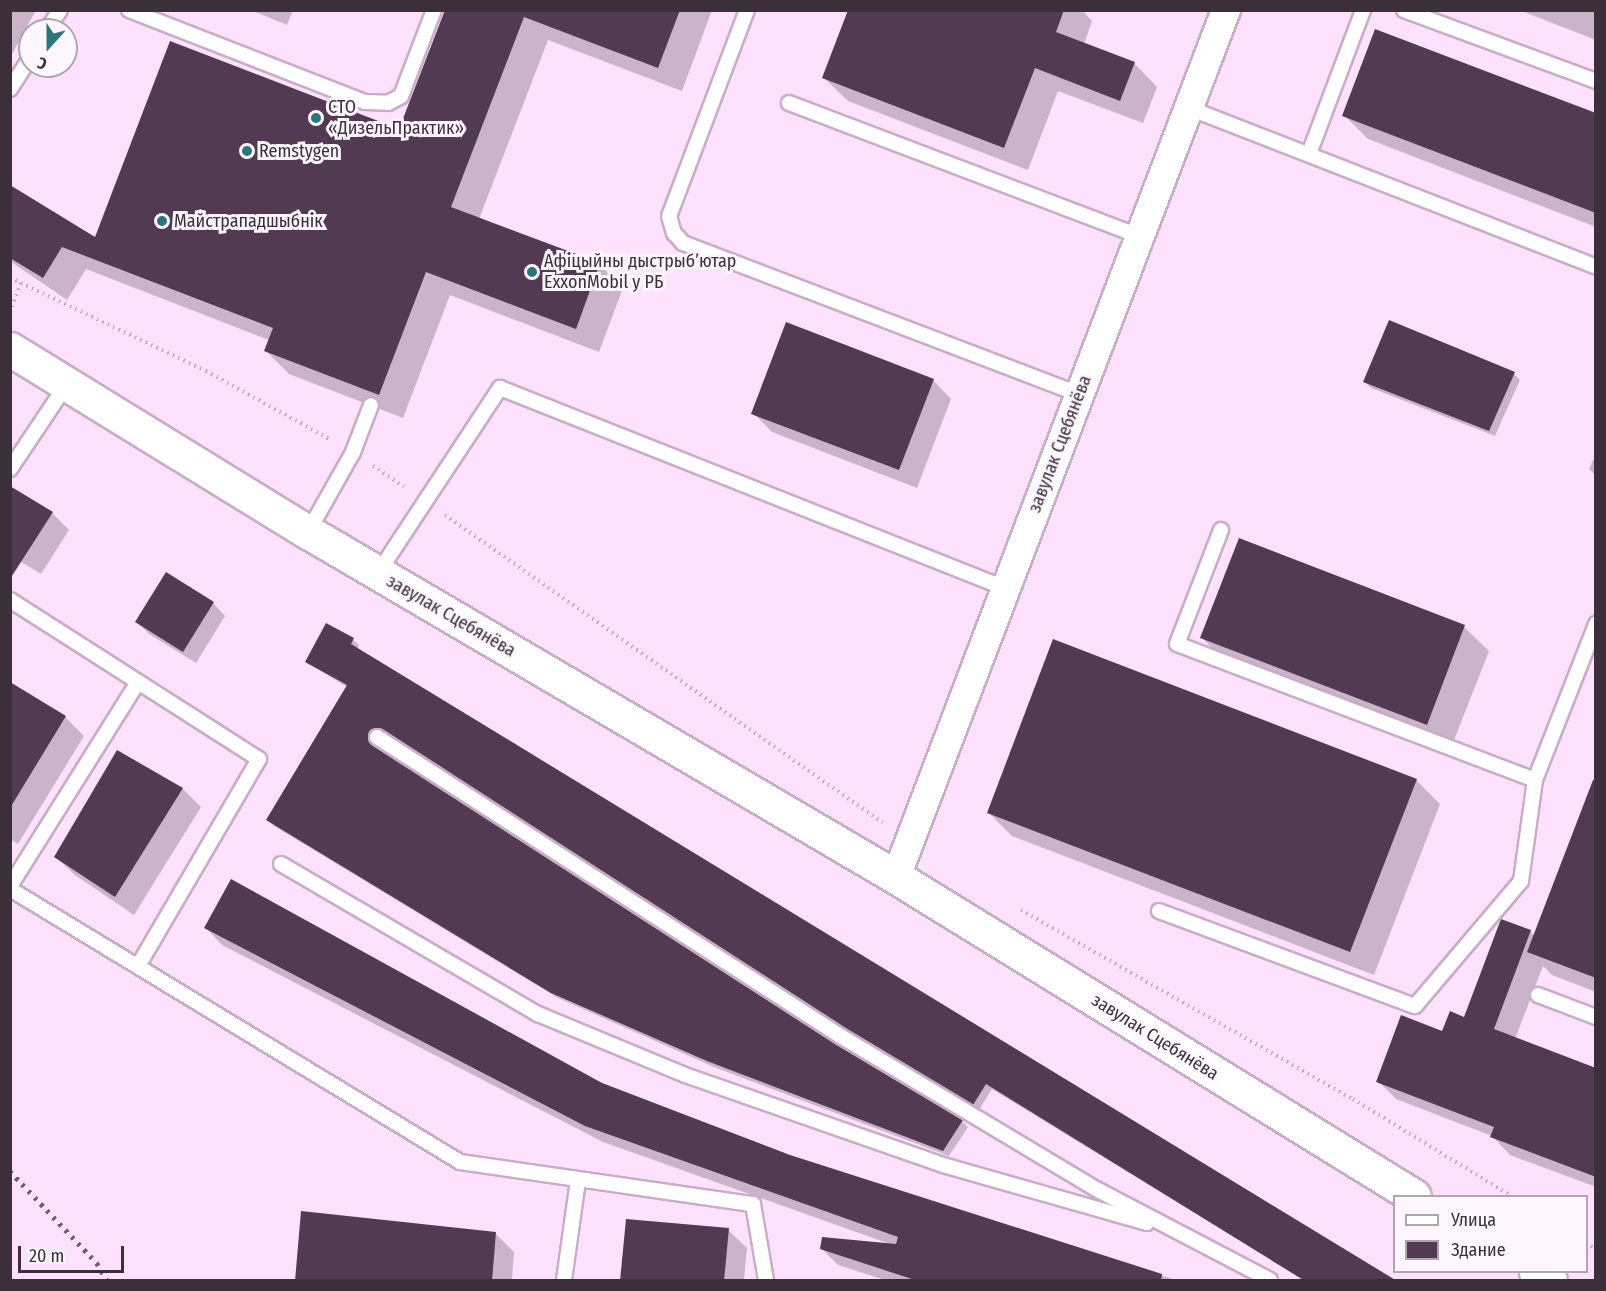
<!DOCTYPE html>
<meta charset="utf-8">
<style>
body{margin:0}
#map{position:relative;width:1606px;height:1291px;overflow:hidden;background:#fee2fd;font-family:"Fira Sans Condensed",sans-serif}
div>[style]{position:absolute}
.shadow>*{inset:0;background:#0003}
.building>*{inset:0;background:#523b52}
.path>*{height:4px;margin-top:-2px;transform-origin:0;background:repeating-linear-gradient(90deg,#c1aac0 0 1.5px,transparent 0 6px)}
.roads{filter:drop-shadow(2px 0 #c8adc8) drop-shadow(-2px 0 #c8adc8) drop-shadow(0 2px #c8adc8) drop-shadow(0 -2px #c8adc8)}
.service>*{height:14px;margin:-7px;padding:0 7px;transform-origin:7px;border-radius:7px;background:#fff}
.minor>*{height:28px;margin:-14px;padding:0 14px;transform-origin:14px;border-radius:14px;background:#fff}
.tertiary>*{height:33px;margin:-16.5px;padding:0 16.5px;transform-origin:16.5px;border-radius:16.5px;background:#fff}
.rail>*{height:4.5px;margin-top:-2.25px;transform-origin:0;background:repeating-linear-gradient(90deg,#6f606e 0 3px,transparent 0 9px)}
.dots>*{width:16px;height:16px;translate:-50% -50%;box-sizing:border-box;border:3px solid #fdf7fd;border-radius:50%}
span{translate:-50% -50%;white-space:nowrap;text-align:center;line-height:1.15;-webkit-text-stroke:6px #fdf7fd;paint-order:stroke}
.poi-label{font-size:18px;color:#3b303a}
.left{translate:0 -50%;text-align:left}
.street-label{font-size:18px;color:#3b303a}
.frame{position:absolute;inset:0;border:12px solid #3b303a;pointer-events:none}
.legend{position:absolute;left:1393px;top:1195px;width:195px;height:78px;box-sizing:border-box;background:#fdf7fd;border:2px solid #afa7af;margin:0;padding:8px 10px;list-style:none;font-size:18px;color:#3b303a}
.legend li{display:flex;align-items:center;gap:12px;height:30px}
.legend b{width:30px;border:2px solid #afa7af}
.north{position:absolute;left:18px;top:18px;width:60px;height:60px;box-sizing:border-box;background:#fdf7fd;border:2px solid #afa7af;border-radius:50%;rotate:201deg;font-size:16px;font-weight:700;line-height:24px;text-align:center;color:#3b303a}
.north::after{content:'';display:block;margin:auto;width:21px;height:27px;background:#2b747a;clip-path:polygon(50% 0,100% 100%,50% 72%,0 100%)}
.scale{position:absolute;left:18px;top:1246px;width:106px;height:27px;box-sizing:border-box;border:3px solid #3b303a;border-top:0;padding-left:8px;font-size:18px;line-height:21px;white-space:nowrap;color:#3b303a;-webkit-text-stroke:4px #fdf7fd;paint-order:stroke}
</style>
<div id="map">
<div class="shadow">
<div style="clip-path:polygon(10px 10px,36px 10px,10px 58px)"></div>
<div style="clip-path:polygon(250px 10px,293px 10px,287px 25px)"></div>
<div style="clip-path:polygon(446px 10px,712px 10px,682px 91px,548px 40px,479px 219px,599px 264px,623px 288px,599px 352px,450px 295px,403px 418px,289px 374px,265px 350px,269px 340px,86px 269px,67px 300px,10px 261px,10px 186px,96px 239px,400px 131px)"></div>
<div style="clip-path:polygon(850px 10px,1082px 10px,1092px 21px,1084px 44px,1134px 63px,1157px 87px,1143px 123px,1058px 91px,1028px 170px,848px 101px,824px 78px)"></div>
<div style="clip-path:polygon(1519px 10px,1596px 10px,1596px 40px)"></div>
<div style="clip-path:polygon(1344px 115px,1596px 115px,1596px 227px,1368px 139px)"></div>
<div style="clip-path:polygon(1514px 374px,1520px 380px,1495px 436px,1371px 388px,1365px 382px)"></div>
<div style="clip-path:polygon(933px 380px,951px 399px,917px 488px,772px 432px,753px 413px)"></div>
<div style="clip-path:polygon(1596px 454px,1596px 476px,1589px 469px)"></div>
<div style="clip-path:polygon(52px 513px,69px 530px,41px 574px,10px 555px)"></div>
<div style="clip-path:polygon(1240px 540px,1464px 627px,1489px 651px,1451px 748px,1226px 662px,1202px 638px)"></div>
<div style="clip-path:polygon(213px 603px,225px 616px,196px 663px,149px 634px,137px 622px)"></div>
<div style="clip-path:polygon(353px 640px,359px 645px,357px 649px,1394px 1280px,1304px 1280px,992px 1089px,979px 1110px,854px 1035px,388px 734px,374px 738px,377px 749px,836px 1046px,962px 1121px,968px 1127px,949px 1156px,714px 1067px,558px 998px,274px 826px,268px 820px,347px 687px,306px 662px)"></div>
<div style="clip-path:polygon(10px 684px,65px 717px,84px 736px,18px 844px,10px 839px)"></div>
<div style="clip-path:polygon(118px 752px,183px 789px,201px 807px,134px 915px,75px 875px,56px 857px)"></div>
<div style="clip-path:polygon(1416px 780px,1440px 804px,1374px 975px,1012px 836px,988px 812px)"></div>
<div style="clip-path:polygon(1596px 837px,1596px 992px,1552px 975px,1543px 966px,1515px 1039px,1596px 1070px,1596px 1187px,1510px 1155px,1492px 1136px,1396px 1099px,1378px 1081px,1465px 1019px,1530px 931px,1535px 936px)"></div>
<div style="clip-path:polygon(206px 928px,789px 1156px,1176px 1280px,885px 1280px,838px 1265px,821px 1248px,890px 1244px,603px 1142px,222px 945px)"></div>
<div style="clip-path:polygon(728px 1230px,747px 1248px,744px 1280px,622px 1280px)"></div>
<div style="clip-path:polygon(496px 1234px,514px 1252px,512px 1280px,296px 1280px)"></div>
</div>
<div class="building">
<div style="clip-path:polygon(445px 10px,680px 10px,658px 68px,524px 17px,451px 207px,600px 263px,576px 329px,426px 272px,379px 395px,264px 351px,273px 328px,62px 247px,43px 278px,10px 258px,10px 185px,95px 237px,170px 41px,399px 129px)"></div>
<div style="clip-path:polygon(848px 10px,1064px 10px,1056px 32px,1135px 62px,1120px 101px,1035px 68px,1004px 148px,822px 78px)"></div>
<div style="clip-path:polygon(1375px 29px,1596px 113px,1596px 213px,1342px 116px)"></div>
<div style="clip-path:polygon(1389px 320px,1515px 372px,1489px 431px,1363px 382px)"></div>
<div style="clip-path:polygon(786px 322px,934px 379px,899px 470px,751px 414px)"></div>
<div style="clip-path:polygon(10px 486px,53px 512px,10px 579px)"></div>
<div style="clip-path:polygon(1239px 538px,1465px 625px,1427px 725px,1200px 638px)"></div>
<div style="clip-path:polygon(166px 572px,214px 602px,183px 652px,135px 622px)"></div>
<div style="clip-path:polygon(326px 623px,354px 638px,351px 644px,1397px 1281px,1305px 1281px,986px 1084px,973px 1105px,847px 1029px,381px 729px,369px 733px,372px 745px,837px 1045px,963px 1120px,943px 1151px,707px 1061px,551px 993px,266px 820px,347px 685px,305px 662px)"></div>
<div style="clip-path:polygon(1053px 639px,1417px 779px,1350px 952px,987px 813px)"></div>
<div style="clip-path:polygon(10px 682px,66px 716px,10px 808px)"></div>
<div style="clip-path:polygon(117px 750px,183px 788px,115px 897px,54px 857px)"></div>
<div style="clip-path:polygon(1593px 780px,1596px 780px,1596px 978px,1527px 952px)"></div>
<div style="clip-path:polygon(231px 879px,602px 1083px,790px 1155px,1162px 1274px,1161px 1281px,918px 1281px,820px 1249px,822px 1237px,896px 1244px,898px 1237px,585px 1126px,204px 928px)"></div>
<div style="clip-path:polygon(1501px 919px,1531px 930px,1494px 1029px,1596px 1068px,1596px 1177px,1490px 1137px,1494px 1127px,1376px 1082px,1401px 1015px,1442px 1031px,1450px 1011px,1464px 1017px)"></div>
<div style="clip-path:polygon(301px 1211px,496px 1232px,492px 1281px,295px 1281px)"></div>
<div style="clip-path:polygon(626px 1219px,729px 1228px,724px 1281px,620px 1281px)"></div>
</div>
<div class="path">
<div style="left:10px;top:278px;width:12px;rotate:24deg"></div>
<div style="left:21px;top:283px;width:30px;rotate:111deg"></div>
<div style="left:21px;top:283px;width:205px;rotate:25.4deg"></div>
<div style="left:206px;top:371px;width:143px;rotate:28.9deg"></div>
<div style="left:373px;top:466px;width:37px;rotate:34deg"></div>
<div style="left:445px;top:515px;width:535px;rotate:35.11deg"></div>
<div style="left:1021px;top:910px;width:382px;rotate:29.7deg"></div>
<div style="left:1353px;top:1099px;width:185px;rotate:31.5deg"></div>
<div style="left:1586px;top:1243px;width:12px;rotate:31deg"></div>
</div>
<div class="roads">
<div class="service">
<div style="left:129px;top:10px;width:253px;rotate:21.3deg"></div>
<div style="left:365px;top:102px;width:23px;rotate:2deg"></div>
<div style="left:388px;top:103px;width:15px;rotate:-28deg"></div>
<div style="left:401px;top:96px;width:92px;rotate:-69deg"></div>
<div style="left:747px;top:10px;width:220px;rotate:110.7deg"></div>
<div style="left:669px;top:216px;width:18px;rotate:74deg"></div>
<div style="left:674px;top:233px;width:13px;rotate:48deg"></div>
<div style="left:683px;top:243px;width:423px;rotate:20.9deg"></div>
<div style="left:1404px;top:10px;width:205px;rotate:20.3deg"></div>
<div style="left:47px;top:30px;width:24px;rotate:-57deg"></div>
<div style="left:10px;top:89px;width:37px;rotate:-57deg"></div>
<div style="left:789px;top:103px;width:378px;rotate:20.8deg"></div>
<div style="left:1189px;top:108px;width:437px;rotate:21.3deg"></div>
<div style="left:1309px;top:154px;width:154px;rotate:-69.4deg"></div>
<div style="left:10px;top:469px;width:102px;rotate:-56.2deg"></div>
<div style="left:1221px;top:530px;width:122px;rotate:111.1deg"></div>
<div style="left:1177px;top:644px;width:383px;rotate:20.8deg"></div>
<div style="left:1535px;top:780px;width:168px;rotate:-68.6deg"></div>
<div style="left:308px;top:532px;width:92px;rotate:-60.6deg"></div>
<div style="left:353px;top:452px;width:50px;rotate:-69deg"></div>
<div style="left:378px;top:573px;width:222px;rotate:-56.6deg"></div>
<div style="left:500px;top:388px;width:543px;rotate:21.61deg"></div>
<div style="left:10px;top:600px;width:295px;rotate:32.6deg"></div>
<div style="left:259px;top:759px;width:240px;rotate:120.3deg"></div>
<div style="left:377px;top:737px;width:553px;rotate:32.83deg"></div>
<div style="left:842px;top:1037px;width:298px;rotate:30.9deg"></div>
<div style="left:1098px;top:1190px;width:194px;rotate:27.6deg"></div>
<div style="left:281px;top:864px;width:298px;rotate:30.3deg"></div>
<div style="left:538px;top:1014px;width:159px;rotate:22.5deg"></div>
<div style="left:685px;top:1075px;width:273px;rotate:19.2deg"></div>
<div style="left:943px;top:1165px;width:212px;rotate:15.9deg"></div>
<div style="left:10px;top:886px;width:241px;rotate:-57.9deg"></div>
<div style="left:10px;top:889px;width:526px;rotate:31.24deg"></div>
<div style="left:460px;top:1162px;width:296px;rotate:8.2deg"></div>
<div style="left:753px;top:1204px;width:77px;rotate:80.3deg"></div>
<div style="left:1159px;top:911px;width:273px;rotate:20.4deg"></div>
<div style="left:1415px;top:1006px;width:164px;rotate:-49.7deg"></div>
<div style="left:1521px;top:881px;width:102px;rotate:-82.1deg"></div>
<div style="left:1538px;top:995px;width:62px;rotate:20.8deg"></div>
<div style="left:564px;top:1280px;width:101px;rotate:-82deg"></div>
</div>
<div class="minor">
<div style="left:896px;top:877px;width:928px;rotate:-69.16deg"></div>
</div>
<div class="tertiary">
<div style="left:10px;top:349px;width:350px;rotate:31.6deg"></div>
<div style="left:308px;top:532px;width:682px;rotate:30.4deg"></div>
<div style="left:896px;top:877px;width:608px;rotate:31.63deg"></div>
<div style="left:1536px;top:1272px;width:16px;rotate:30deg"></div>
</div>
</div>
<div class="rail">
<div style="left:10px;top:1171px;width:127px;rotate:46.6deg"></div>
<div style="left:97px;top:1263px;width:20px;rotate:60deg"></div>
</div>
<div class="dots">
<div style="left:316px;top:118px;background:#2b747a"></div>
<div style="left:247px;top:151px;background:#2b747a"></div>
<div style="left:162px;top:221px;background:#2b747a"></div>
<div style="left:532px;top:272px;background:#2b747a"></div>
</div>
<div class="poi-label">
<span class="left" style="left:328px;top:118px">СТО<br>«ДизельПрактик»</span>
<span class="left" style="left:259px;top:151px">Remstygen</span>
<span class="left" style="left:174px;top:221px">Майстрападшыбнік</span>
<span class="left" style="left:544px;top:272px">Афіцыйны дыстрыбʼютар<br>ExxonMobil у РБ</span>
</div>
<div class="street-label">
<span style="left:1060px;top:444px;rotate:-69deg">завулак Сцебянёва</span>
<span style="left:451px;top:616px;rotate:30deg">завулак Сцебянёва</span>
<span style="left:1155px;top:1037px;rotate:32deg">завулак Сцебянёва</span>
</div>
<div class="frame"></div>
<ul class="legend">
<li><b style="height:8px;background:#fff"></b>Улица</li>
<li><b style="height:16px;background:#523b52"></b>Здание</li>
</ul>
<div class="north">С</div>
<div class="scale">20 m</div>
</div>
